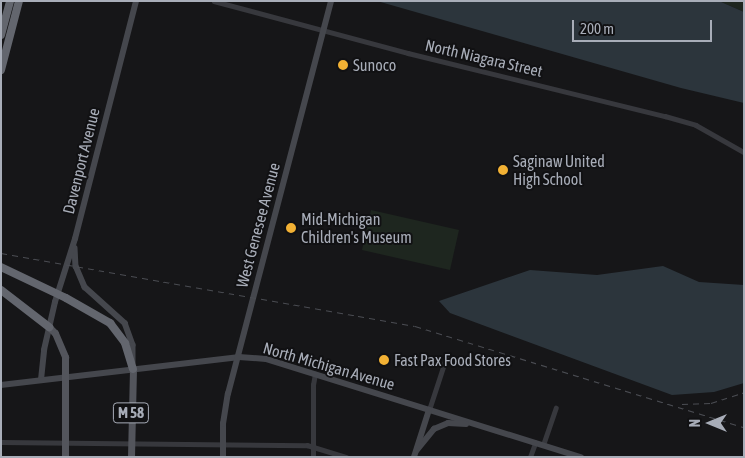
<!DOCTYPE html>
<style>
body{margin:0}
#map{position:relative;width:745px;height:458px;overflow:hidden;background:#161618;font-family:"Asap Condensed",sans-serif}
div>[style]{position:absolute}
.green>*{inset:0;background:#1e261f}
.water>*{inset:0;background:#2c353c}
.minor>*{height:4.5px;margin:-2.25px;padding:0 2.25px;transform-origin:2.25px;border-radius:2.25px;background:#37383d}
.secondary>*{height:5.5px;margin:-2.75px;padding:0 2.75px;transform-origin:2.75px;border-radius:2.75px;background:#45474d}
.primary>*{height:7px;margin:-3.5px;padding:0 3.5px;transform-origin:3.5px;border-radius:3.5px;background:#53555c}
.motorway>*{height:8px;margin:-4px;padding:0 4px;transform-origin:4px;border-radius:4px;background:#63666e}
.rail>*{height:1px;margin-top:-0.5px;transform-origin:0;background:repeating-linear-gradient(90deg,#4a4c52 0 6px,transparent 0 11px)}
.motorway-bridge>*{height:8px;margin:-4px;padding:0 4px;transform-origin:4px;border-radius:4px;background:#63666e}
.dots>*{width:14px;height:14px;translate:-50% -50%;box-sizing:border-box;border:2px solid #111113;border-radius:50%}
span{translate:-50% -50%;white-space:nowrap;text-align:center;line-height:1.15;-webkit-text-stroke:4px #111113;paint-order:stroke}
.shield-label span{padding:1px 4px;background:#111113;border:1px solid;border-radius:4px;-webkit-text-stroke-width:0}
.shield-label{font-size:15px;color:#a8adb8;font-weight:700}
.street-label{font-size:16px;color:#a8adb8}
.poi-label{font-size:16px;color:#a8adb8}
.left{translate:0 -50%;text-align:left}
.frame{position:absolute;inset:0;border:2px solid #a8adb8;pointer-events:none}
.north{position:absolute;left:685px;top:398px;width:50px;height:50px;-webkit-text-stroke:4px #111113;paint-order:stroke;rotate:270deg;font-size:14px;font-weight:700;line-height:20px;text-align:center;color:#a8adb8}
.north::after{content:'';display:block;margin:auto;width:18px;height:22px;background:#a8adb8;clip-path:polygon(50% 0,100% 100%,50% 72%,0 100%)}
.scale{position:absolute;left:572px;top:20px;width:140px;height:22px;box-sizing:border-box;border:2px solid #a8adb8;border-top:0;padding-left:6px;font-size:15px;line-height:18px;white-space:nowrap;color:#a8adb8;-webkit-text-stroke:4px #111113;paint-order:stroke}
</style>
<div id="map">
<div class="green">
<div style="clip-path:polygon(719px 1px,744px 1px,744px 12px,735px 8px)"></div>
<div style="clip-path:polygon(371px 210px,459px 230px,450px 270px,362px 250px)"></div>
</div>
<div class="water">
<div style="clip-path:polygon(377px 1px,719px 1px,744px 12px,744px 103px,681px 88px)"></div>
<div style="clip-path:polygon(663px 266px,699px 282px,744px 285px,744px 383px,714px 392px,672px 395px,450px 313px,439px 301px,530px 270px,597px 275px)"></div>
</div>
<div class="minor">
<div style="left:214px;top:1px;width:201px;rotate:15deg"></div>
<div style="left:408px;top:53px;width:265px;rotate:13.8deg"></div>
<div style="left:665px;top:116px;width:32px;rotate:16deg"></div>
<div style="left:696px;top:125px;width:55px;rotate:29.4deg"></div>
<div style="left:429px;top:410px;width:58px;rotate:-71.9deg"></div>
<div style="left:1px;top:442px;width:306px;rotate:0.6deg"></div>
<div style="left:307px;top:445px;width:41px;rotate:17.1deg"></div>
<div style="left:543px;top:445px;width:39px;rotate:-71deg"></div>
<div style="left:313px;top:457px;width:72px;rotate:-90deg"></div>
<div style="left:313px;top:385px;width:11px;rotate:-80deg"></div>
<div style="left:530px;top:457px;width:15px;rotate:-70deg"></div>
</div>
<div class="secondary">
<div style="left:75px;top:248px;width:18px;rotate:87deg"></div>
<div style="left:76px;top:266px;width:23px;rotate:67deg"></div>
<div style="left:85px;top:287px;width:54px;rotate:42deg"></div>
<div style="left:125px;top:323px;width:23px;rotate:70deg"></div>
<div style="left:133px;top:345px;width:17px;rotate:90deg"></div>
<div style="left:41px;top:380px;width:30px;rotate:-84deg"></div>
<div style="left:44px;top:350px;width:49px;rotate:-77.1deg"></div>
<div style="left:55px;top:302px;width:66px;rotate:-72.4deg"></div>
<div style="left:75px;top:239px;width:246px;rotate:-75.6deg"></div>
<div style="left:1px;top:385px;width:240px;rotate:-6.7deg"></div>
<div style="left:239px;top:357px;width:27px;rotate:4deg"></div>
<div style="left:266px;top:359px;width:330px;rotate:17.3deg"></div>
<div style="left:417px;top:450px;width:27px;rotate:-51deg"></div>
<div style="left:434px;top:429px;width:15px;rotate:-23deg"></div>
<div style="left:448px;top:423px;width:18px;rotate:3deg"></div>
<div style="left:223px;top:457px;width:33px;rotate:-90deg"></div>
<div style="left:223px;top:424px;width:30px;rotate:-81deg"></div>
<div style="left:228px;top:394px;width:406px;rotate:-75.3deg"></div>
<div style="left:414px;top:457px;width:49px;rotate:-72.3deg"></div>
</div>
<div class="primary">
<div style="left:49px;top:327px;width:8px;rotate:45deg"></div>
<div style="left:55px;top:333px;width:26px;rotate:67deg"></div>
<div style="left:65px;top:357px;width:100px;rotate:90deg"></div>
<div style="left:131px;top:457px;width:88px;rotate:-88.7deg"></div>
</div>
<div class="motorway">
<div style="left:1px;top:35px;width:35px;rotate:-75deg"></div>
<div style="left:1px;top:70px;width:71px;rotate:-75.4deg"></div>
<div style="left:1px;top:290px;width:61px;rotate:37.6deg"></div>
<div style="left:66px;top:298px;width:51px;rotate:29.6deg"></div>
<div style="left:110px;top:323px;width:25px;rotate:53deg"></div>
<div style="left:125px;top:343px;width:27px;rotate:73deg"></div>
</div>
<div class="rail">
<div style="left:1px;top:253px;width:420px;rotate:10deg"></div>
<div style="left:415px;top:326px;width:344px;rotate:17.1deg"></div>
<div style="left:682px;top:404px;width:29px;rotate:-2deg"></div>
<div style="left:711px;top:403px;width:35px;rotate:-18deg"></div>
</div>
<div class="motorway-bridge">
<div style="left:1px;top:267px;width:72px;rotate:25.5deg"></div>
</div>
<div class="dots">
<div style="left:343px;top:65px;background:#f2b134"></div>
<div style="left:503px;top:170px;background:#f2b134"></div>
<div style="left:291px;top:228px;background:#f2b134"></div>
<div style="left:384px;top:360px;background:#f2b134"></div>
</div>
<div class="shield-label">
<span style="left:131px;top:413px">M 58</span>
</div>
<div class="street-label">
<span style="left:484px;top:58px;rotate:13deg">North Niagara Street</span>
<span style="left:81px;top:161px;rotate:-76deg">Davenport Avenue</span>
<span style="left:258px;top:225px;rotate:-75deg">West Genesee Avenue</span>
<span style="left:329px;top:366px;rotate:16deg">North Michigan Avenue</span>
</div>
<div class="poi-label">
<span class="left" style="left:353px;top:65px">Sunoco</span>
<span class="left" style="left:513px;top:170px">Saginaw United<br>High School</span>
<span class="left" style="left:301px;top:228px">Mid-Michigan<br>Children's Museum</span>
<span class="left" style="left:394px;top:360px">Fast Pax Food Stores</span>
</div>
<div class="frame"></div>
<div class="north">N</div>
<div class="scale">200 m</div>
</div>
